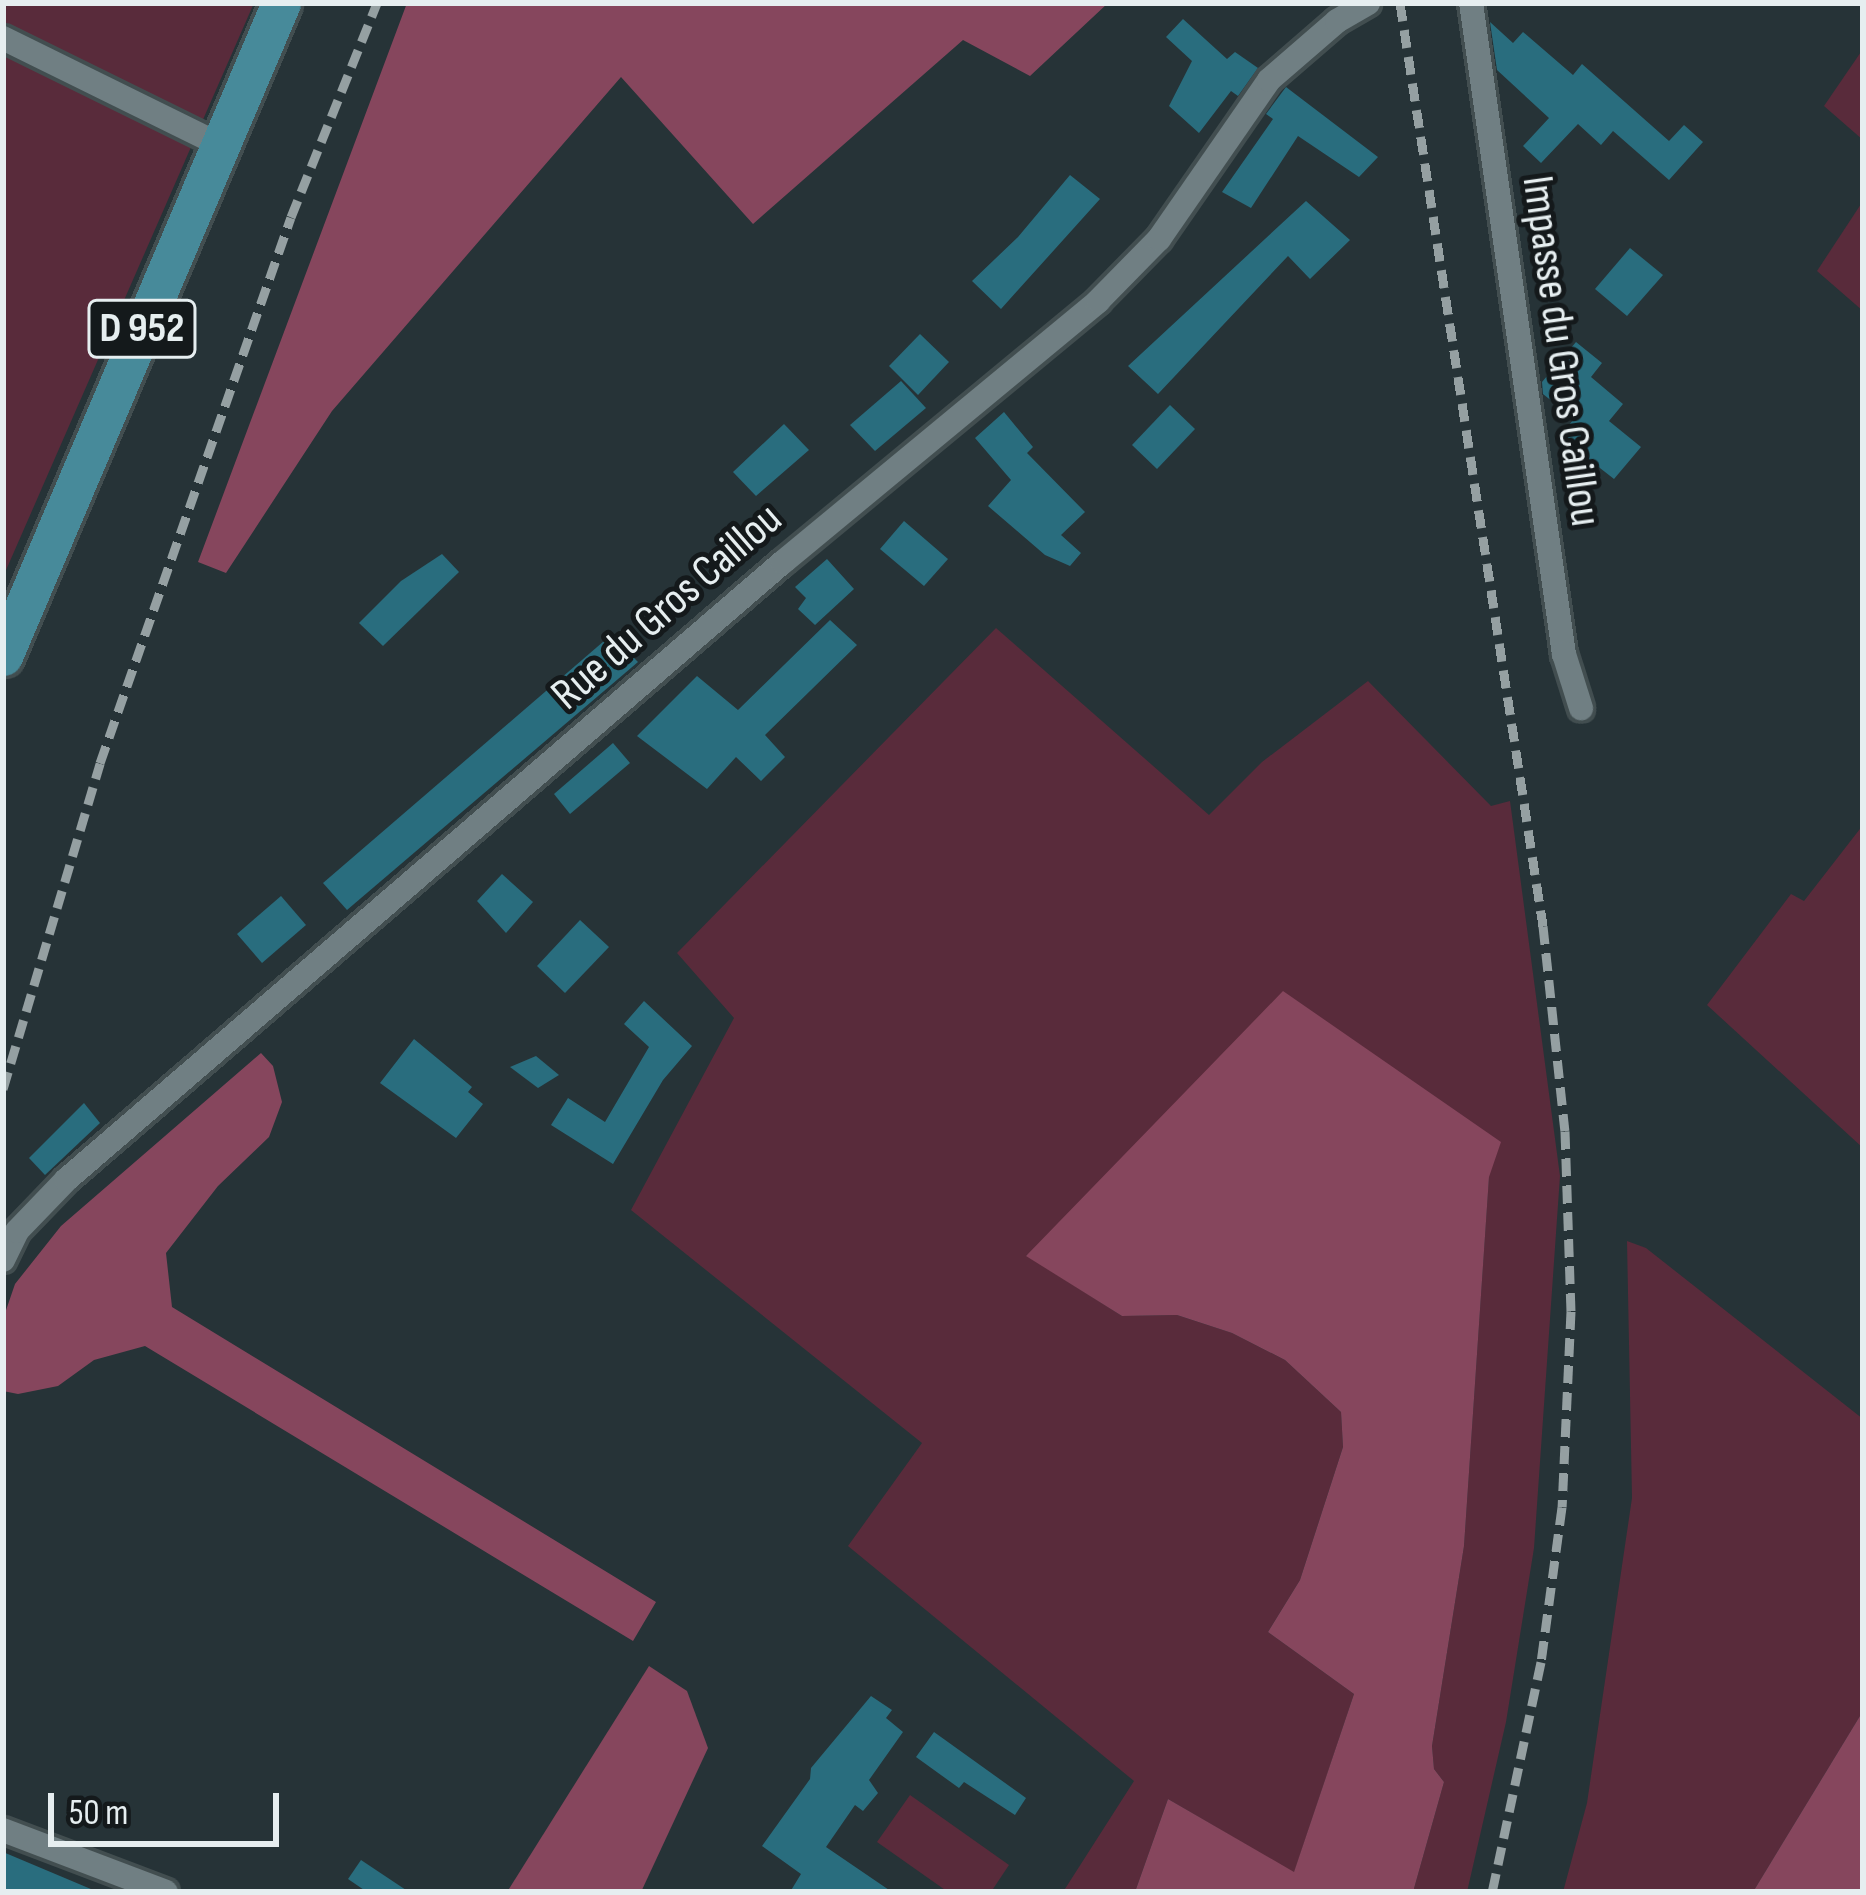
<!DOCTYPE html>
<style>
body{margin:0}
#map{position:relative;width:1866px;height:1895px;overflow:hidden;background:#263337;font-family:"Sofia Sans Condensed",sans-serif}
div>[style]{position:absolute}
.green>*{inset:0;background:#592b3b}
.forest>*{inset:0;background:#86465d}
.building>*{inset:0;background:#296d7e}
.roads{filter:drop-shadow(3px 0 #424e50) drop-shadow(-3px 0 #424e50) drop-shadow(0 3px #424e50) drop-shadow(0 -3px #424e50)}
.minor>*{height:24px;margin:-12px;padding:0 12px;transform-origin:12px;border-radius:12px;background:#707f83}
.primary>*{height:39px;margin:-19.5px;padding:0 19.5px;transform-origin:19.5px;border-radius:19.5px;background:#478a9a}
.rail>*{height:9px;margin-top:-4.5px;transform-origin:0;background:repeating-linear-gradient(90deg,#95a0a2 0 18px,transparent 0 27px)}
span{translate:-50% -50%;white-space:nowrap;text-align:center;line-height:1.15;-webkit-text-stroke:10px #14191b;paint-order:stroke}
.shield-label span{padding:3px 9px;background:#14191b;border:3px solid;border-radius:9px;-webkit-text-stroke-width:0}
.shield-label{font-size:42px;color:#e6eef0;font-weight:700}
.street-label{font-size:45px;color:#e6eef0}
.frame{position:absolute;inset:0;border:6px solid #e6eef0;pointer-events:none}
.scale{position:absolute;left:48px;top:1793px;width:231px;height:54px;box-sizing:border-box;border:6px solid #e6eef0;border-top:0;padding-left:15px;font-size:36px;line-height:42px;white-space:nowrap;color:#e6eef0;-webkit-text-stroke:9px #14191b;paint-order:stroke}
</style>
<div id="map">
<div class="green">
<div style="clip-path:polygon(3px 3px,254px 3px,3px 577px)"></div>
<div style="clip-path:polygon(1863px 49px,1863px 140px,1824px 106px)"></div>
<div style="clip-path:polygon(1863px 201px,1863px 311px,1817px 271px)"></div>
<div style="clip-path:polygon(996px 628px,1209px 815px,1262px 762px,1368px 681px,1491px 806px,1510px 801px,1560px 1176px,1534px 1548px,1506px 1722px,1467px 1892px,1413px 1892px,1444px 1782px,1434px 1769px,1432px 1746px,1464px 1546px,1489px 1176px,1026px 1255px,1122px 1316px,1177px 1315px,1232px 1333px,1285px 1360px,1341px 1412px,1343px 1447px,1300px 1580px,1268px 1632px,1354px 1694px,1294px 1873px,1168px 1799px,1135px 1892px,1063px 1892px,1134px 1781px,848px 1546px,922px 1443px,631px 1210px,734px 1018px,677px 953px)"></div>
<div style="clip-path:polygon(1863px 825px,1863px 1148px,1707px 1005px,1791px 894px,1804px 901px)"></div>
<div style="clip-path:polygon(1627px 1241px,1646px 1248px,1863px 1419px,1863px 1711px,1753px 1892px,1563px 1892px,1587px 1803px,1632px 1498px)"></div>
<div style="clip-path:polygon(910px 1795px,1009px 1865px,991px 1892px,948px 1892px,877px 1842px)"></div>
</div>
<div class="forest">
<div style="clip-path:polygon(407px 3px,1108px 3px,1030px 76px,963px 40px,753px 224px,621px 77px,332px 411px,226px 573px,198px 562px)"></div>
<div style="clip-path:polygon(1283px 991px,1501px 1142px,1489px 1177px,1464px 1546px,1432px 1746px,1434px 1769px,1444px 1782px,1413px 1892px,1135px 1892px,1168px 1799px,1294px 1872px,1354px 1694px,1268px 1632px,1300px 1580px,1343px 1447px,1341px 1412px,1285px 1360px,1232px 1333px,1177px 1315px,1122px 1316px,1026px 1256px)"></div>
<div style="clip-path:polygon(261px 1053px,273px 1066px,282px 1102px,269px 1137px,218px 1186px,166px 1253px,172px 1307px,656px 1602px,633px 1641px,145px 1346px,94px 1360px,58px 1386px,18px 1394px,3px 1391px,3px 1319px,15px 1284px,61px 1226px)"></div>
<div style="clip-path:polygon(649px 1666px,687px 1691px,708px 1748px,641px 1892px,507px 1892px)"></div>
<div style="clip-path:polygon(1863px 1711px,1863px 1892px,1753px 1892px)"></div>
</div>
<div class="building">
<div style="clip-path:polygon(1183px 19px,1227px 59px,1235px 52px,1258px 68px,1238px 96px,1231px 91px,1199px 133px,1169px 106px,1192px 61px,1166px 37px)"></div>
<div style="clip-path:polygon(1490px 22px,1513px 43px,1523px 32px,1573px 75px,1582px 64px,1669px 141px,1684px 125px,1703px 142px,1669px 180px,1613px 131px,1601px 145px,1578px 124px,1541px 163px,1523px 146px,1549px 118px,1497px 70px)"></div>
<div style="clip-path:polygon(1286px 87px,1378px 157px,1359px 177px,1298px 136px,1251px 208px,1222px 192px,1273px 119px,1266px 114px)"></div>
<div style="clip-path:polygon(1070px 175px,1100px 199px,1001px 309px,972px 281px,1018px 237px)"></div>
<div style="clip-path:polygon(1306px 201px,1350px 240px,1310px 279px,1288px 256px,1158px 394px,1128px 366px)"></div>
<div style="clip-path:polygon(1630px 248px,1663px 275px,1627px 316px,1595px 289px)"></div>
<div style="clip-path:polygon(920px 334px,949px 362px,918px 395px,889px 366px)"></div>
<div style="clip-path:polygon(1576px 342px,1602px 363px,1591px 377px,1623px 404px,1609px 421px,1641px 447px,1614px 479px,1559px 436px,1574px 419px,1543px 394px,1542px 382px)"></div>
<div style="clip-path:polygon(901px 381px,926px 408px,875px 451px,850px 425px)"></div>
<div style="clip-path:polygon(1170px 405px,1195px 429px,1157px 469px,1132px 445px)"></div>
<div style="clip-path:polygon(1004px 412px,1033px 447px,1027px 453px,1085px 512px,1061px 535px,1081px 553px,1070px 566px,1045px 555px,988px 506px,1011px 480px,975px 438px)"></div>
<div style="clip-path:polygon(784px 424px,809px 450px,756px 496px,733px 472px)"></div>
<div style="clip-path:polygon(904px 521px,948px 559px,924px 586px,880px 549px)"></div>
<div style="clip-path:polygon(442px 554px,459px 572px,383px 646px,359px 623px,401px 581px)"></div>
<div style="clip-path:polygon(827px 559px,854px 589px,815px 625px,798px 609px,806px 598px,795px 587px)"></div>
<div style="clip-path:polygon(830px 620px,857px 645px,765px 735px,785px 757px,761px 781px,736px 757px,707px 789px,637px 736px,697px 676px,738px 710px)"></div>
<div style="clip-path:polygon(611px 635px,638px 662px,347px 910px,323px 883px)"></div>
<div style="clip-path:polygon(613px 743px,630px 763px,570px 814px,554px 794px)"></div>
<div style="clip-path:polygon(502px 874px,533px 902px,506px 933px,477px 901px)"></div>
<div style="clip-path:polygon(281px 896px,306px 925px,262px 963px,237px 934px)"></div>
<div style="clip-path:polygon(580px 920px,609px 947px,565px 993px,537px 966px)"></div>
<div style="clip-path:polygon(644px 1001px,692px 1046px,663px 1080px,613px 1164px,551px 1125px,568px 1098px,605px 1122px,649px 1047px,624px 1024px)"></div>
<div style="clip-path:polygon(414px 1039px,472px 1087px,468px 1092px,483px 1104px,456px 1138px,380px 1083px)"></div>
<div style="clip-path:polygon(536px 1056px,559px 1075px,538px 1088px,510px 1067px)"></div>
<div style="clip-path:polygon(84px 1103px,100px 1123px,45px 1175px,29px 1158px)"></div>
<div style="clip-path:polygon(871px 1696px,892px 1710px,886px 1718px,903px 1732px,869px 1780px,878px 1793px,863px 1811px,855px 1805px,826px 1847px,892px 1892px,790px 1892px,801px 1874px,762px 1846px,810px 1779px,811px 1768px)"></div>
<div style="clip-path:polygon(934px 1732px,1026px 1798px,1015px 1815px,964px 1782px,959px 1788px,916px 1757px)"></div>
<div style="clip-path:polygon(3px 1852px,98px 1892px,3px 1892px)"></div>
<div style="clip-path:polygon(361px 1860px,409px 1892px,367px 1892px,348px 1879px)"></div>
</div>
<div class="roads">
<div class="minor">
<div style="left:1471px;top:3px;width:658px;rotate:81.87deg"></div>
<div style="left:1564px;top:654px;width:57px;rotate:72.5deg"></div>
<div style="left:3px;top:38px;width:242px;rotate:26.2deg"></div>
<div style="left:3px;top:1260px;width:32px;rotate:-64deg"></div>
<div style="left:17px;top:1231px;width:71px;rotate:-46.1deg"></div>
<div style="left:66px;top:1180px;width:947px;rotate:-40.76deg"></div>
<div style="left:783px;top:562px;width:409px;rotate:-39.6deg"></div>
<div style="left:1098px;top:301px;width:87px;rotate:-45.5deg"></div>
<div style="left:1159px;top:239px;width:193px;rotate:-55.3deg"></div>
<div style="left:1269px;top:80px;width:90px;rotate:-40.9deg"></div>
<div style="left:1337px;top:21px;width:36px;rotate:-30deg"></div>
<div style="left:3px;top:1830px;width:174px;rotate:20.8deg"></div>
</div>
<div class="primary">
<div style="left:3px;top:656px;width:710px;rotate:-66.94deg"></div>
</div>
</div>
<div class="rail">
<div style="left:1400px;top:3px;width:934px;rotate:81.19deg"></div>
<div style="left:1543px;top:926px;width:206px;rotate:83.9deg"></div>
<div style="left:1565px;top:1131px;width:180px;rotate:88.1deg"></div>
<div style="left:1571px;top:1311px;width:196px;rotate:92.6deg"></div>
<div style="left:1562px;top:1507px;width:156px;rotate:97.7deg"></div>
<div style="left:1541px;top:1662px;width:235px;rotate:102deg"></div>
<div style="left:3px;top:1089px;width:340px;rotate:-73.4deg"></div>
<div style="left:100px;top:763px;width:578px;rotate:-70.72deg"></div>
<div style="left:291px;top:217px;width:231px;rotate:-68.1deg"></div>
</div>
<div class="shield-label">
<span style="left:142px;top:329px">D 952</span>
</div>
<div class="street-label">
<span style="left:1561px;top:351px;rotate:82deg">Impasse du Gros Caillou</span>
<span style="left:667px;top:607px;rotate:-41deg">Rue du Gros Caillou</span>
</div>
<div class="frame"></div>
<div class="scale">50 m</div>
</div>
